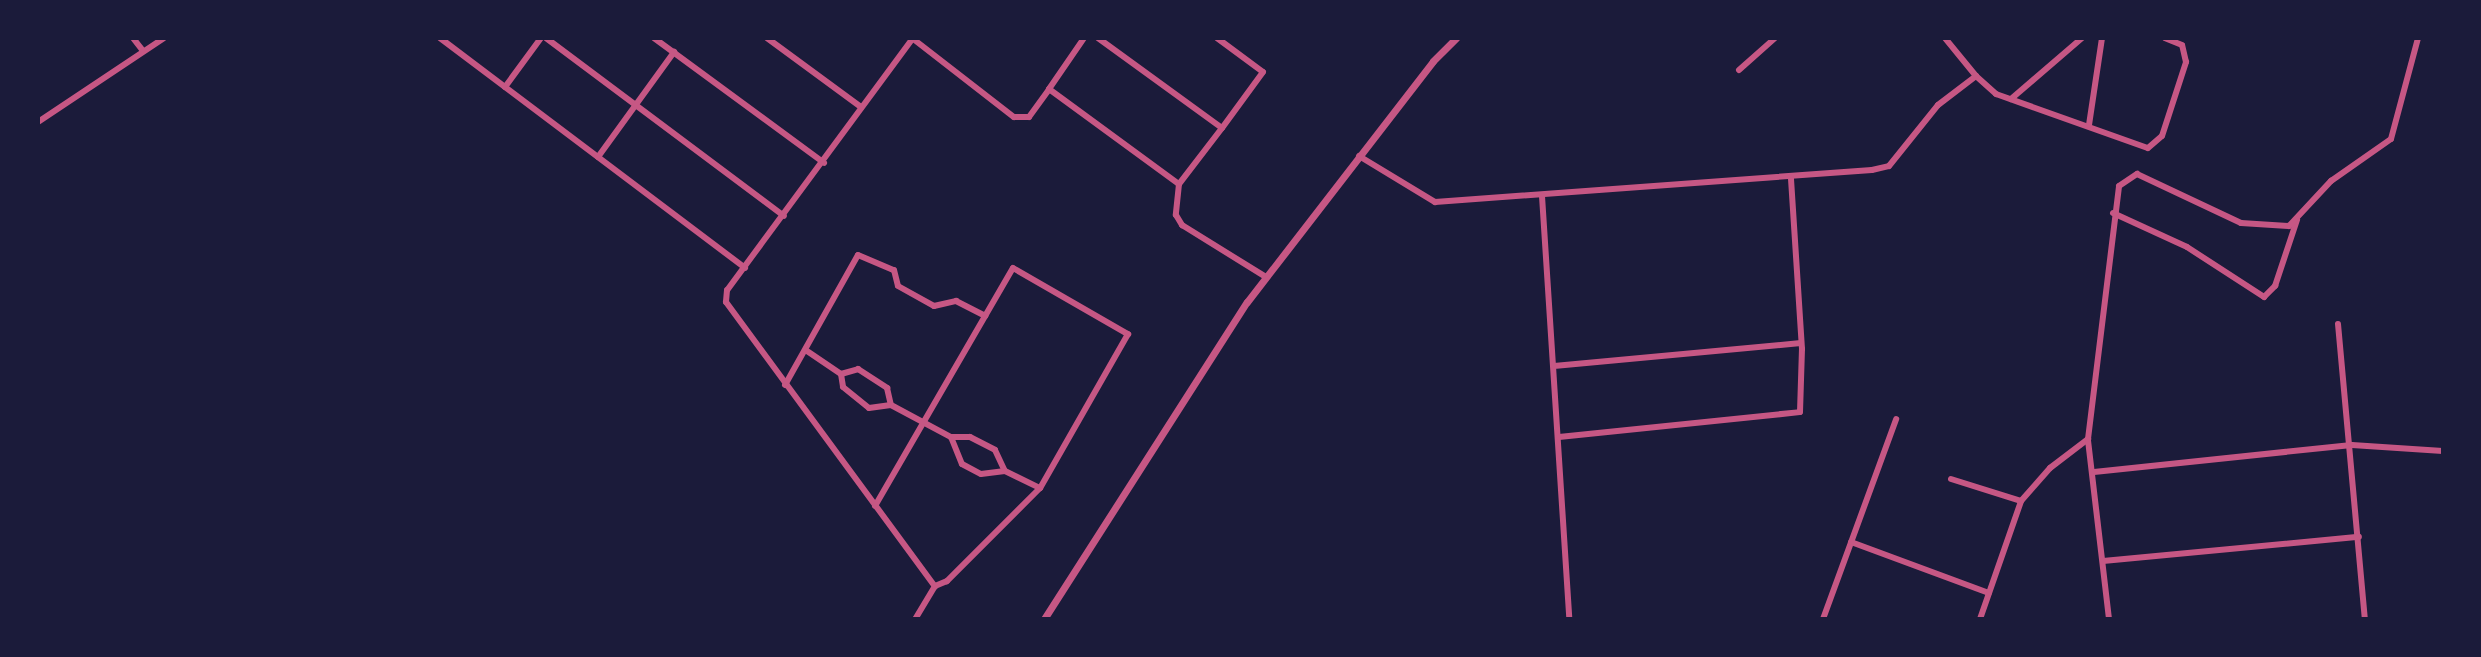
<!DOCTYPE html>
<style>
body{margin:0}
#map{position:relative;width:2481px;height:657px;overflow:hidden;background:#1b1b3a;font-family:"Open Sans",sans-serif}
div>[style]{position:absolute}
.minor>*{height:6px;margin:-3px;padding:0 3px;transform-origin:3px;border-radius:3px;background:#c65784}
.tertiary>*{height:7px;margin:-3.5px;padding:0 3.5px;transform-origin:3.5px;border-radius:3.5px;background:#c65784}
span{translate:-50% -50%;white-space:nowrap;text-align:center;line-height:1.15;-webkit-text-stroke:8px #1b1b3a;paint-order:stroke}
.frame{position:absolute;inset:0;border:40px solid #1b1b3a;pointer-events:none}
</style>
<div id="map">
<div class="minor">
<div style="left:133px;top:38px;width:16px;rotate:52deg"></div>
<div style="left:440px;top:38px;width:382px;rotate:37deg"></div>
<div style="left:546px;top:38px;width:297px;rotate:36.8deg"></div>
<div style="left:654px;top:38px;width:211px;rotate:36.3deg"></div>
<div style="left:767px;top:38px;width:117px;rotate:36.3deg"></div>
<div style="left:912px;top:38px;width:129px;rotate:37.8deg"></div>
<div style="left:1014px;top:117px;width:15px"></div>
<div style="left:1029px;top:117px;width:34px;rotate:-54deg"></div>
<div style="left:1049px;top:89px;width:161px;rotate:36.2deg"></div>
<div style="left:913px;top:38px;width:313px;rotate:126.4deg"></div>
<div style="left:727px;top:290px;width:12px;rotate:95deg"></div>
<div style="left:726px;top:302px;width:353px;rotate:53.7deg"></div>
<div style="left:935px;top:586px;width:39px;rotate:121deg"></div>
<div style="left:1098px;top:38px;width:153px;rotate:36deg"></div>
<div style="left:1222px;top:128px;width:71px;rotate:127.5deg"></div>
<div style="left:1179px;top:184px;width:31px;rotate:96deg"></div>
<div style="left:1176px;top:215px;width:12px;rotate:59deg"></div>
<div style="left:1182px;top:225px;width:99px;rotate:31.8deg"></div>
<div style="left:1217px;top:38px;width:57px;rotate:36.5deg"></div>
<div style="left:1263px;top:72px;width:69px;rotate:126.2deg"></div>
<div style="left:1739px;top:70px;width:48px;rotate:-41.6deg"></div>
<div style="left:1976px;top:76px;width:27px;rotate:42deg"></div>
<div style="left:1996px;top:94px;width:161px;rotate:19.6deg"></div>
<div style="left:2148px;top:148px;width:18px;rotate:-41deg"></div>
<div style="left:2162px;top:136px;width:78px;rotate:-72deg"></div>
<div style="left:2186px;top:62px;width:17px;rotate:-103deg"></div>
<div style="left:2182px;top:45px;width:18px;rotate:-158deg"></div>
<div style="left:505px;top:87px;width:61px;rotate:-53.7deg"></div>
<div style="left:1049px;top:89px;width:62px;rotate:-55.5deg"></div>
<div style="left:2011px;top:99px;width:94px;rotate:-40.7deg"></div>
<div style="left:38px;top:122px;width:151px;rotate:-33.7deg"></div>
<div style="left:2089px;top:125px;width:88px;rotate:-81.5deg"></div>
<div style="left:1359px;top:156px;width:89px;rotate:31.2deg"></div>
<div style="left:1435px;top:202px;width:438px;rotate:-4.2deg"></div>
<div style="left:1872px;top:170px;width:17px;rotate:-13deg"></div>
<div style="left:1889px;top:166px;width:78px;rotate:-51.2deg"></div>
<div style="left:1938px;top:105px;width:48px;rotate:-37.3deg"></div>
<div style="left:1976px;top:76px;width:49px;rotate:-129.2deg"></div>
<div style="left:598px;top:157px;width:130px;rotate:-54.1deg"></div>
<div style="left:1542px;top:196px;width:424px;rotate:86.3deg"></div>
<div style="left:2113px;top:213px;width:81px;rotate:24.7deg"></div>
<div style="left:2187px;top:247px;width:92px;rotate:33deg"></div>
<div style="left:2264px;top:297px;width:16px;rotate:-45deg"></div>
<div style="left:2275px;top:286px;width:70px;rotate:-71.6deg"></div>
<div style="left:2338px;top:324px;width:296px;rotate:84.8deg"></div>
<div style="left:807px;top:351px;width:41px;rotate:34.1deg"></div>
<div style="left:841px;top:374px;width:13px;rotate:81deg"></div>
<div style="left:843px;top:387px;width:33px;rotate:39deg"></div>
<div style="left:869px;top:408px;width:22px;rotate:-8deg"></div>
<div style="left:891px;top:405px;width:68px;rotate:28.1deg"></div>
<div style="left:951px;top:437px;width:29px;rotate:68deg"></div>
<div style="left:962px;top:464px;width:21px;rotate:28deg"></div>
<div style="left:981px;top:474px;width:24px;rotate:-7deg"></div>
<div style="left:1005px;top:471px;width:39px;rotate:26deg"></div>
<div style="left:1554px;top:366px;width:248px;rotate:-5.3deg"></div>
<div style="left:841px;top:374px;width:18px;rotate:-16deg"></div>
<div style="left:858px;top:369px;width:35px;rotate:33deg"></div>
<div style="left:887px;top:388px;width:17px;rotate:77deg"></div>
<div style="left:785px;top:385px;width:149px;rotate:-60.7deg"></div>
<div style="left:858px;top:255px;width:39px;rotate:23deg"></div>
<div style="left:894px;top:270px;width:16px;rotate:76deg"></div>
<div style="left:898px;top:286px;width:41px;rotate:29.1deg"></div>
<div style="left:934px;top:306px;width:23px;rotate:-13deg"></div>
<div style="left:956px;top:301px;width:33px;rotate:27deg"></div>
<div style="left:951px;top:437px;width:19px"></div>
<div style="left:970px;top:437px;width:28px;rotate:27deg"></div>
<div style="left:995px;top:450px;width:23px;rotate:65deg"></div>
<div style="left:1559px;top:437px;width:242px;rotate:-5.9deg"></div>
<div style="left:1800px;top:412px;width:63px;rotate:-88.2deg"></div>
<div style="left:1802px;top:349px;width:172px;rotate:-93.7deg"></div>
<div style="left:2094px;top:472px;width:259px;rotate:-6deg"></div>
<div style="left:2352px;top:445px;width:91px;rotate:3.8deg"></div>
<div style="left:1951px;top:479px;width:73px;rotate:17.4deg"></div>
<div style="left:875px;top:506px;width:275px;rotate:-59.9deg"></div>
<div style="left:1013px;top:268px;width:133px;rotate:29.9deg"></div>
<div style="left:1128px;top:334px;width:177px;rotate:119.7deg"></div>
<div style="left:1040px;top:488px;width:132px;rotate:135deg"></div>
<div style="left:947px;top:581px;width:13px;rotate:157deg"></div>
<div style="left:1851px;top:542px;width:147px;rotate:20.3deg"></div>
<div style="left:2103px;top:561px;width:257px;rotate:-5.4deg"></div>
<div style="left:1823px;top:619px;width:213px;rotate:-69.9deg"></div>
<div style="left:1980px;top:619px;width:125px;rotate:-70.8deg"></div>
<div style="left:2021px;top:501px;width:44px;rotate:-48.7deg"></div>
<div style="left:2050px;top:468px;width:48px;rotate:-37.3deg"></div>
<div style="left:2109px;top:619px;width:181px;rotate:-96.7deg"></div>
<div style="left:2088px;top:439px;width:255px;rotate:-83deg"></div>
<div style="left:2119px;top:186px;width:22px;rotate:-34deg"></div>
<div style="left:2137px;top:174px;width:115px;rotate:25.2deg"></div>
<div style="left:2241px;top:223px;width:48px;rotate:3.6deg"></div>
<div style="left:2289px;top:226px;width:62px;rotate:-47deg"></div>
<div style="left:2331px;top:181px;width:73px;rotate:-35deg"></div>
<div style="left:2391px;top:139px;width:105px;rotate:-75deg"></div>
</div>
<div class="tertiary">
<div style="left:1044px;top:619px;width:376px;rotate:-57.4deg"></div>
<div style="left:1247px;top:302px;width:304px;rotate:-52.3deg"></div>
<div style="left:1433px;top:61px;width:33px;rotate:-45deg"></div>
</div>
<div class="frame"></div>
</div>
